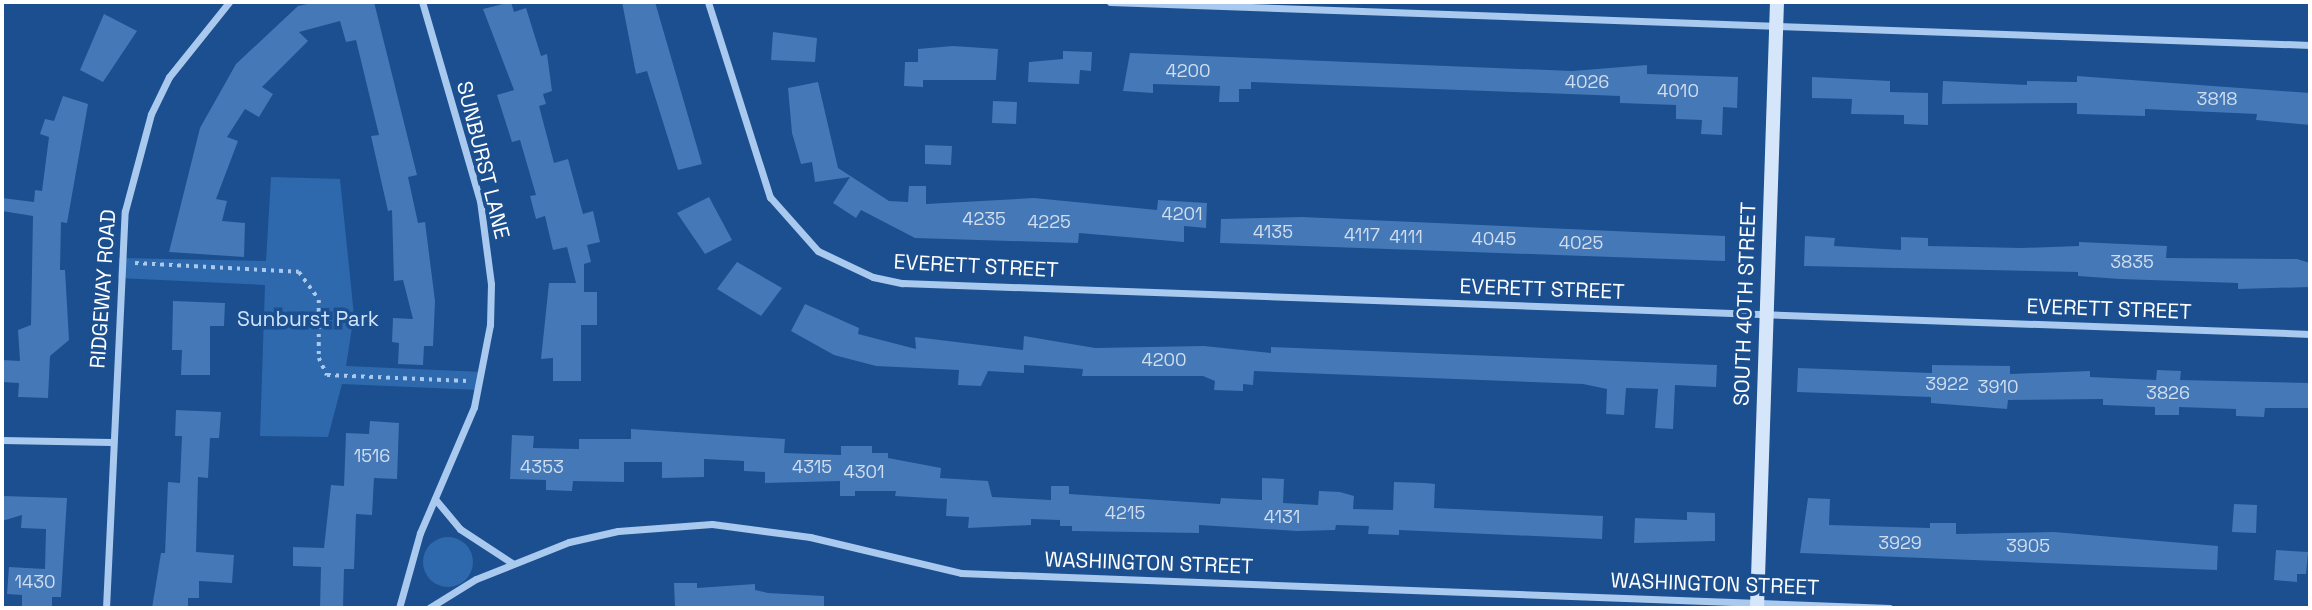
<!DOCTYPE html>
<style>
body{margin:0}
#map{position:relative;width:2312px;height:610px;overflow:hidden;background:#1b4f8f;font-family:"Space Grotesk",sans-serif}
div>[style]{position:absolute}
.green>*{inset:0;background:#2e69ad}
.round{border-radius:50%}
.building>*{inset:0;background:#4478b7}
.path>*{height:3.5px;margin-top:-1.75px;transform-origin:0;background:repeating-linear-gradient(90deg,#a9c9ee 0 3.5px,transparent 0 8.5px)}
.street>*{height:7px;margin:-3.5px;padding:0 3.5px;transform-origin:3.5px;border-radius:3.5px;background:#a9c9ee}
.secondary>*{height:14px;margin:-7px;padding:0 7px;transform-origin:7px;border-radius:7px;background:#d6e6fa}
span{translate:-50% -50%;white-space:nowrap;text-align:center;line-height:1.15;-webkit-text-stroke:7px #1b4f8f;paint-order:stroke}
.number-label{font-size:18px;color:#d0dded}
.number-label span{-webkit-text-stroke-width:0}
.street-label{font-size:21px;color:#fff}
.park-label{font-size:21px;color:#cfe3fa}
.frame{position:absolute;inset:0;border:4px solid #fff;pointer-events:none}
</style>
<div id="map">
<div class="green">
<div style="clip-path:polygon(271px 177px,340px 179px,354px 315px,346px 366px,483px 372px,479px 390px,342px 384px,328px 437px,260px 436px,265px 285px,118px 278px,119px 258px,266px 261px)"></div>
<div class="round" style="left:423px;top:537px;width:50px;height:50px"></div>
</div>
<div class="building">
<div style="clip-path:polygon(317px 2px,374px 2px,417px 175px,408px 177px,418px 223px,425px 222px,435px 301px,433px 346px,424px 346px,423px 365px,398px 364px,399px 343px,392px 342px,393px 318px,413px 319px,403px 280px,394px 281px,392px 210px,388px 211px,371px 136px,379px 135px,356px 40px,346px 42px,340px 21px,299px 32px,308px 41px,262px 87px,273px 94px,259px 117px,245px 109px,227px 137px,238px 141px,216px 199px,227px 201px,222px 221px,245px 223px,244px 257px,169px 252px,200px 128px,236px 64px,298px 6px)"></div>
<div style="clip-path:polygon(511px 2px,514px 12px,526px 8px,541px 56px,547px 54px,552px 91px,543px 94px,546px 104px,539px 106px,554px 163px,568px 159px,583px 214px,593px 211px,600px 242px,587px 245px,591px 262px,584px 264px,584px 292px,597px 292px,597px 325px,581px 325px,581px 381px,553px 381px,553px 358px,541px 359px,549px 283px,576px 283px,567px 247px,553px 250px,545px 216px,536px 219px,530px 196px,536px 195px,520px 140px,512px 142px,497px 95px,514px 90px,483px 9px)"></div>
<div style="clip-path:polygon(622px 2px,655px 2px,702px 164px,678px 170px,647px 71px,636px 74px)"></div>
<div style="clip-path:polygon(104px 14px,137px 31px,103px 82px,80px 70px)"></div>
<div style="clip-path:polygon(773px 32px,817px 38px,815px 62px,771px 60px)"></div>
<div style="clip-path:polygon(953px 46px,998px 49px,996px 80px,923px 80px,923px 87px,904px 86px,905px 62px,918px 62px,918px 49px)"></div>
<div style="clip-path:polygon(1063px 51px,1092px 52px,1091px 71px,1080px 70px,1079px 84px,1028px 82px,1029px 62px,1063px 59px)"></div>
<div style="clip-path:polygon(1130px 53px,1572px 71px,1647px 65px,1647px 74px,1738px 77px,1737px 108px,1723px 107px,1722px 135px,1701px 134px,1702px 120px,1676px 119px,1676px 105px,1620px 103px,1620px 96px,1251px 82px,1251px 89px,1239px 89px,1239px 102px,1219px 102px,1220px 86px,1153px 84px,1153px 93px,1123px 91px)"></div>
<div style="clip-path:polygon(2077px 76px,2310px 93px,2310px 125px,2256px 120px,2257px 114px,2145px 109px,2145px 116px,2077px 114px,2077px 103px,1942px 104px,1943px 81px,2027px 85px,2027px 81px,2077px 82px)"></div>
<div style="clip-path:polygon(1812px 77px,1890px 81px,1890px 92px,1928px 93px,1928px 125px,1904px 124px,1904px 115px,1851px 114px,1852px 99px,1812px 98px)"></div>
<div style="clip-path:polygon(818px 82px,838px 168px,889px 201px,908px 202px,909px 186px,926px 186px,926px 204px,1034px 198px,1157px 210px,1158px 200px,1207px 203px,1206px 228px,1184px 226px,1184px 242px,1079px 233px,1078px 243px,915px 238px,861px 210px,856px 218px,833px 203px,850px 177px,815px 182px,812px 162px,801px 164px,792px 133px,788px 88px)"></div>
<div style="clip-path:polygon(63px 96px,88px 104px,67px 223px,61px 222px,60px 270px,65px 270px,69px 340px,50px 356px,48px 398px,18px 397px,19px 383px,2px 382px,2px 360px,20px 361px,18px 330px,31px 325px,33px 216px,2px 211px,2px 198px,34px 202px,35px 190px,42px 191px,49px 137px,40px 134px,45px 119px,54px 121px)"></div>
<div style="clip-path:polygon(993px 101px,1017px 102px,1016px 124px,992px 123px)"></div>
<div style="clip-path:polygon(925px 145px,952px 146px,951px 165px,925px 164px)"></div>
<div style="clip-path:polygon(709px 197px,732px 240px,705px 254px,677px 213px)"></div>
<div style="clip-path:polygon(1302px 217px,1725px 236px,1725px 261px,1220px 243px,1221px 219px)"></div>
<div style="clip-path:polygon(1805px 236px,1835px 238px,1834px 246px,1901px 250px,1901px 237px,1928px 238px,1928px 246px,2022px 248px,2079px 246px,2079px 242px,2167px 246px,2166px 258px,2297px 259px,2310px 263px,2310px 287px,2238px 289px,2238px 283px,2120px 279px,2078px 276px,2078px 272px,1804px 266px)"></div>
<div style="clip-path:polygon(737px 262px,782px 288px,761px 316px,717px 289px)"></div>
<div style="clip-path:polygon(173px 301px,225px 303px,224px 326px,210px 326px,210px 375px,181px 375px,182px 350px,172px 350px)"></div>
<div style="clip-path:polygon(805px 304px,859px 328px,858px 334px,916px 349px,915px 337px,1023px 350px,1024px 336px,1095px 348px,1204px 346px,1271px 353px,1271px 347px,1717px 365px,1716px 387px,1675px 385px,1673px 429px,1655px 428px,1658px 389px,1626px 388px,1624px 415px,1606px 414px,1607px 389px,1583px 384px,1254px 371px,1253px 385px,1243px 384px,1243px 391px,1214px 390px,1215px 381px,1203px 376px,1082px 376px,1083px 369px,1024px 365px,1024px 373px,988px 371px,981px 386px,958px 385px,959px 370px,876px 366px,834px 355px,791px 331px)"></div>
<div style="clip-path:polygon(1932px 365px,2010px 366px,2010px 374px,2090px 371px,2090px 377px,2156px 380px,2157px 370px,2181px 371px,2180px 380px,2310px 383px,2310px 408px,2265px 408px,2264px 417px,2236px 416px,2236px 409px,2179px 407px,2179px 415px,2155px 415px,2155px 407px,2103px 405px,2103px 399px,2008px 400px,2007px 409px,1931px 403px,1931px 397px,1797px 392px,1798px 368px,1932px 373px)"></div>
<div style="clip-path:polygon(176px 410px,221px 412px,219px 438px,210px 438px,208px 478px,198px 477px,196px 552px,234px 555px,232px 583px,199px 581px,199px 598px,188px 598px,188px 608px,152px 608px,161px 553px,165px 553px,168px 482px,180px 483px,182px 436px,175px 436px)"></div>
<div style="clip-path:polygon(370px 421px,399px 423px,397px 479px,374px 478px,372px 515px,356px 514px,354px 569px,344px 569px,343px 608px,320px 608px,321px 567px,293px 566px,293px 547px,324px 548px,331px 485px,344px 486px,346px 433px,369px 434px)"></div>
<div style="clip-path:polygon(631px 429px,785px 439px,784px 453px,841px 455px,841px 446px,872px 446px,872px 453px,888px 453px,888px 458px,941px 468px,940px 478px,988px 481px,992px 497px,1051px 500px,1051px 486px,1069px 486px,1069px 494px,1220px 504px,1221px 498px,1262px 500px,1262px 478px,1284px 479px,1283px 503px,1318px 505px,1319px 491px,1340px 492px,1354px 496px,1353px 509px,1393px 510px,1394px 482px,1425px 483px,1435px 484px,1434px 508px,1603px 516px,1602px 539px,1399px 530px,1399px 535px,1368px 534px,1369px 526px,1336px 525px,1335px 530px,1297px 531px,1199px 525px,1199px 533px,1072px 531px,1072px 526px,1060px 526px,1060px 520px,1031px 519px,1031px 525px,968px 528px,969px 517px,946px 516px,947px 499px,895px 496px,896px 491px,855px 491px,855px 496px,840px 496px,840px 481px,765px 483px,765px 472px,744px 471px,744px 461px,704px 459px,704px 477px,662px 478px,662px 462px,624px 462px,624px 482px,573px 481px,572px 491px,546px 490px,546px 480px,510px 479px,512px 435px,534px 436px,533px 448px,579px 449px,579px 439px,631px 439px)"></div>
<div style="clip-path:polygon(2px 496px,67px 498px,61px 597px,52px 597px,52px 608px,22px 608px,22px 595px,7px 594px,9px 567px,45px 569px,46px 529px,21px 528px,22px 515px,2px 521px)"></div>
<div style="clip-path:polygon(1808px 498px,1830px 499px,1829px 525px,1930px 528px,1930px 523px,1956px 523px,1956px 534px,2054px 532px,2218px 546px,2217px 570px,1800px 553px)"></div>
<div style="clip-path:polygon(2234px 504px,2257px 505px,2256px 533px,2232px 532px)"></div>
<div style="clip-path:polygon(1687px 512px,1715px 513px,1715px 541px,1634px 543px,1635px 518px,1687px 520px)"></div>
<div style="clip-path:polygon(2276px 550px,2308px 552px,2306px 574px,2297px 574px,2297px 582px,2274px 580px)"></div>
<div style="clip-path:polygon(674px 583px,697px 583px,697px 588px,755px 584px,755px 590px,768px 593px,824px 596px,824px 608px,675px 608px)"></div>
</div>
<div class="path">
<div style="left:135px;top:263px;width:164px;rotate:3.1deg"></div>
<div style="left:299px;top:272px;width:34px;rotate:54deg"></div>
<div style="left:319px;top:300px;width:58px;rotate:90deg"></div>
<div style="left:319px;top:358px;width:19px;rotate:65deg"></div>
<div style="left:327px;top:375px;width:141px;rotate:2.4deg"></div>
</div>
<div class="street">
<div style="left:708px;top:2px;width:205px;rotate:72.4deg"></div>
<div style="left:770px;top:197px;width:72px;rotate:48.4deg"></div>
<div style="left:818px;top:251px;width:61px;rotate:25.3deg"></div>
<div style="left:873px;top:277px;width:30px;rotate:12deg"></div>
<div style="left:902px;top:283px;width:1409px;rotate:2.07deg"></div>
<div style="left:1110px;top:2px;width:1201px;rotate:2.05deg"></div>
<div style="left:2px;top:440px;width:109px;rotate:1.1deg"></div>
<div style="left:435px;top:499px;width:39px;rotate:50deg"></div>
<div style="left:460px;top:529px;width:62px;rotate:33.2deg"></div>
<div style="left:106px;top:608px;width:397px;rotate:-87.3deg"></div>
<div style="left:125px;top:211px;width:100px;rotate:-75deg"></div>
<div style="left:151px;top:114px;width:41px;rotate:-64.1deg"></div>
<div style="left:169px;top:77px;width:96px;rotate:-51.3deg"></div>
<div style="left:399px;top:608px;width:78px;rotate:-74.4deg"></div>
<div style="left:420px;top:533px;width:137px;rotate:-66.8deg"></div>
<div style="left:474px;top:407px;width:84px;rotate:-79deg"></div>
<div style="left:490px;top:325px;width:41px;rotate:-88.6deg"></div>
<div style="left:491px;top:284px;width:84px;rotate:-97.5deg"></div>
<div style="left:480px;top:201px;width:207px;rotate:-106.2deg"></div>
<div style="left:429px;top:608px;width:55px;rotate:-31.7deg"></div>
<div style="left:476px;top:579px;width:100px;rotate:-21.7deg"></div>
<div style="left:569px;top:542px;width:50px;rotate:-12.7deg"></div>
<div style="left:618px;top:531px;width:94px;rotate:-4.3deg"></div>
<div style="left:712px;top:524px;width:99px;rotate:7.6deg"></div>
<div style="left:810px;top:537px;width:155px;rotate:13.4deg"></div>
<div style="left:961px;top:573px;width:929px;rotate:2.16deg"></div>
</div>
<div class="secondary">
<div style="left:1757px;top:608px;width:606px;rotate:-88.11deg"></div>
</div>
<div class="number-label">
<span style="left:1188px;top:71px">4200</span>
<span style="left:1587px;top:82px">4026</span>
<span style="left:1678px;top:91px">4010</span>
<span style="left:2217px;top:99px">3818</span>
<span style="left:1182px;top:214px">4201</span>
<span style="left:984px;top:219px">4235</span>
<span style="left:1049px;top:222px">4225</span>
<span style="left:1273px;top:232px">4135</span>
<span style="left:1362px;top:235px">4117</span>
<span style="left:1406px;top:237px">4111</span>
<span style="left:1494px;top:239px">4045</span>
<span style="left:1581px;top:243px">4025</span>
<span style="left:2132px;top:262px">3835</span>
<span style="left:1164px;top:360px">4200</span>
<span style="left:1947px;top:384px">3922</span>
<span style="left:1998px;top:387px">3910</span>
<span style="left:2168px;top:393px">3826</span>
<span style="left:372px;top:456px">1516</span>
<span style="left:542px;top:467px">4353</span>
<span style="left:812px;top:467px">4315</span>
<span style="left:864px;top:472px">4301</span>
<span style="left:1125px;top:513px">4215</span>
<span style="left:1282px;top:517px">4131</span>
<span style="left:1900px;top:543px">3929</span>
<span style="left:2028px;top:546px">3905</span>
<span style="left:35px;top:582px">1430</span>
</div>
<div class="street-label">
<span style="left:483px;top:160px;rotate:76deg">SUNBURST LANE</span>
<span style="left:976px;top:266px;rotate:3deg">EVERETT STREET</span>
<span style="left:103px;top:289px;rotate:-86deg">RIDGEWAY ROAD</span>
<span style="left:1542px;top:289px;rotate:2deg">EVERETT STREET</span>
<span style="left:1745px;top:304px;rotate:-88deg">SOUTH 40TH STREET</span>
<span style="left:2109px;top:309px;rotate:2deg">EVERETT STREET</span>
<span style="left:1149px;top:563px;rotate:2deg">WASHINGTON STREET</span>
<span style="left:1715px;top:584px;rotate:2deg">WASHINGTON STREET</span>
</div>
<div class="park-label">
<span style="left:308px;top:319px">Sunburst Park</span>
</div>
<div class="frame"></div>
</div>
